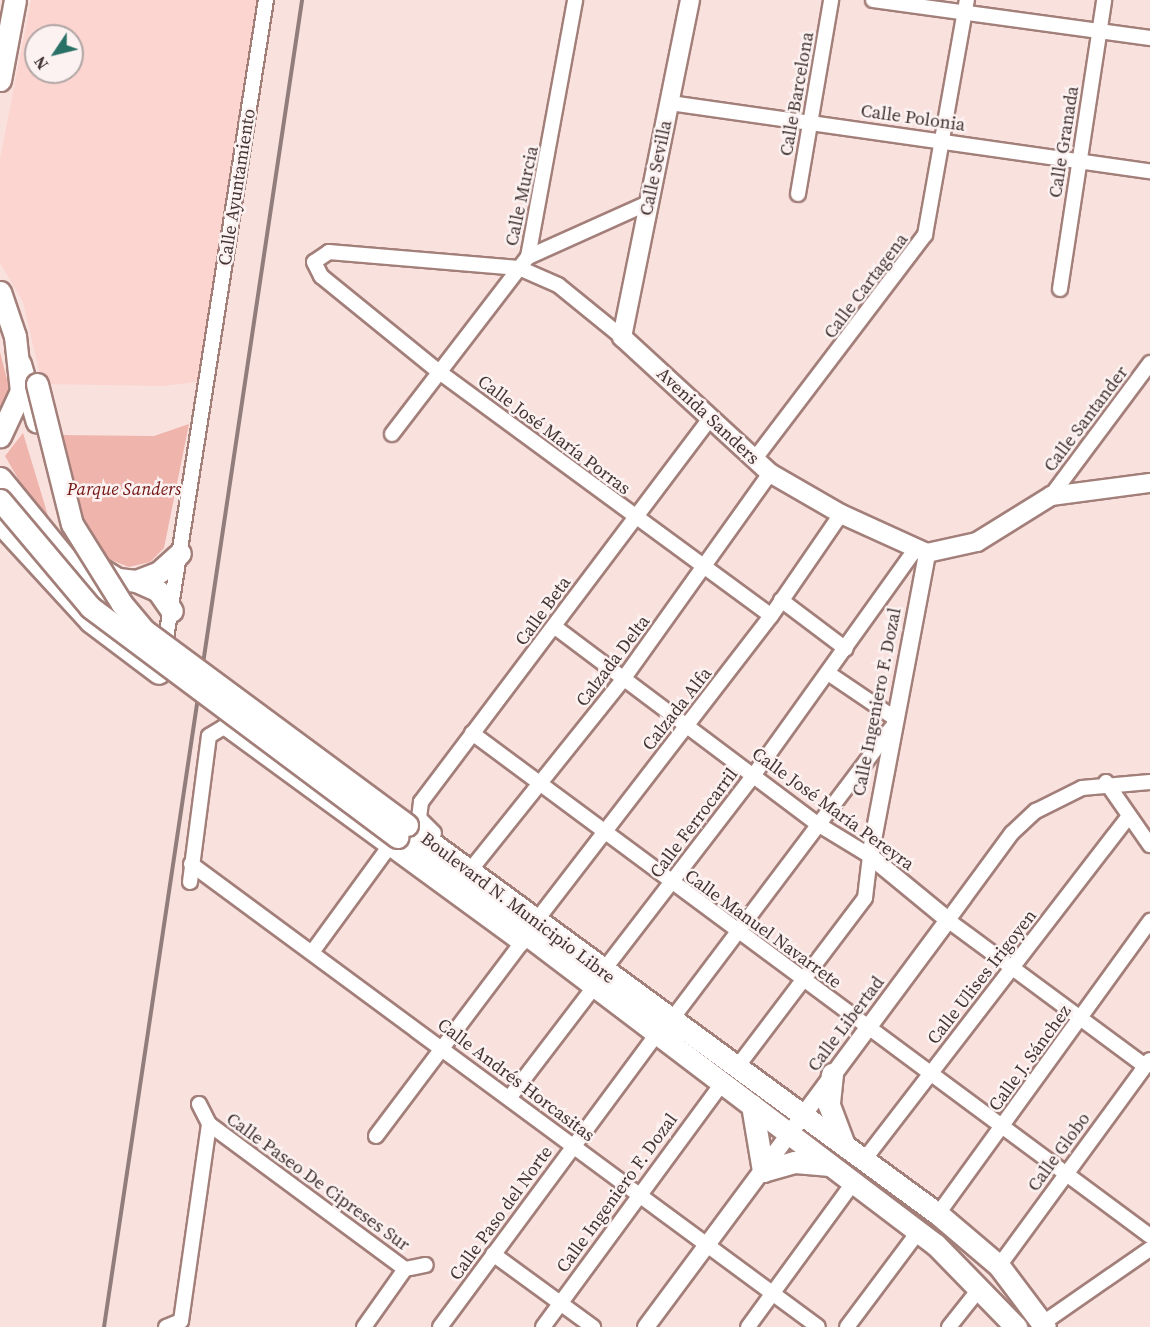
<!DOCTYPE html>
<meta charset="utf-8">
<style>
body{margin:0}
#map{position:relative;width:1150px;height:1327px;overflow:hidden;background:#f9e1de;font-family:"Source Serif 4",serif}
div>[style]{position:absolute}
.built>*{inset:0;background:#fcd5d0}
.green>*{inset:0;background:#efb4ac}
.roads{filter:drop-shadow(2px 0 #a37f7a) drop-shadow(-2px 0 #a37f7a) drop-shadow(0 2px #a37f7a) drop-shadow(0 -2px #a37f7a)}
.minor>*{height:14px;margin:-7px;padding:0 7px;transform-origin:7px;border-radius:7px;background:#fff}
.tertiary>*{height:16px;margin:-8px;padding:0 8px;transform-origin:8px;border-radius:8px;background:#fff}
.secondary>*{height:18px;margin:-9px;padding:0 9px;transform-origin:9px;border-radius:9px;background:#fff}
.primary>*{height:21px;margin:-10.5px;padding:0 10.5px;transform-origin:10.5px;border-radius:10.5px;background:#fff}
.rail>*{height:4px;margin:-2px;padding:0 2px;transform-origin:2px;border-radius:2px;background:#917e7c}
.bridges{filter:drop-shadow(2px 0 #a37f7a) drop-shadow(-2px 0 #a37f7a) drop-shadow(0 2px #a37f7a) drop-shadow(0 -2px #a37f7a)}
.primary-bridge>*{height:21px;margin:-10.5px;padding:0 10.5px;transform-origin:10.5px;border-radius:10.5px;background:#fff}
span{translate:-50% -50%;white-space:nowrap;text-align:center;line-height:1.15;-webkit-text-stroke:5px #fbf2f1;paint-order:stroke}
.street-label{font-size:18px;color:#433432}
.park-label{font-size:18px;color:#741513;font-style:italic}
.north{position:absolute;left:24px;top:24px;width:60px;height:60px;box-sizing:border-box;background:#fbf2f1;border:2px solid #b1a6a5;border-radius:50%;rotate:235deg;font-size:16px;font-weight:700;line-height:24px;text-align:center;color:#433432}
.north::after{content:'';display:block;margin:auto;width:21px;height:27px;background:#297066;clip-path:polygon(50% 0,100% 100%,50% 72%,0 100%)}
</style>
<div id="map">
<div class="built">
<div style="clip-path:polygon(evenodd,31px 0,273px 0,215px 380px,162px 386px,42px 384px,23px 302px,0 263px,0 159px,31px 0,36px 36px,72px 36px,72px 72px,36px 72px,36px 36px)"></div>
</div>
<div class="green">
<div style="clip-path:polygon(0 352px,10px 391px,0 417px)"></div>
<div style="clip-path:polygon(189px 424px,164px 548px,150px 562px,129px 567px,98px 555px,87px 545px,57px 435px,154px 436px)"></div>
<div style="clip-path:polygon(23px 433px,52px 529px,48px 531px,5px 456px)"></div>
</div>
<div class="roads">
<div class="minor">
<div style="left:873px;top:0;width:280px;rotate:7.8deg"></div>
<div style="left:670px;top:103px;width:485px;rotate:8.1deg"></div>
<div style="left:798px;top:194px;width:197px;rotate:-80.3deg"></div>
<div style="left:528px;top:257px;width:132px;rotate:-24.2deg"></div>
<div style="left:1060px;top:289px;width:292px;rotate:-81.3deg"></div>
<div style="left:622px;top:337px;width:82px;rotate:-140.9deg"></div>
<div style="left:558px;top:285px;width:43px;rotate:-156.4deg"></div>
<div style="left:519px;top:268px;width:191px;rotate:-175.2deg"></div>
<div style="left:329px;top:252px;width:18px;rotate:146deg"></div>
<div style="left:314px;top:262px;width:16px;rotate:63deg"></div>
<div style="left:321px;top:276px;width:151px;rotate:39.1deg"></div>
<div style="left:438px;top:371px;width:413px;rotate:36.3deg"></div>
<div style="left:392px;top:434px;width:223px;rotate:-52.5deg"></div>
<div style="left:528px;top:257px;width:261px;rotate:-79.6deg"></div>
<div style="left:754px;top:460px;width:283px;rotate:-52.8deg"></div>
<div style="left:925px;top:235px;width:239px;rotate:-79.9deg"></div>
<div style="left:1051px;top:496px;width:166px;rotate:-53.3deg"></div>
<div style="left:781px;top:600px;width:81px;rotate:37deg"></div>
<div style="left:555px;top:627px;width:326px;rotate:36.9deg"></div>
<div style="left:816px;top:823px;width:63px;rotate:31.4deg"></div>
<div style="left:870px;top:856px;width:42px;rotate:96.8deg"></div>
<div style="left:865px;top:898px;width:212px;rotate:127.1deg"></div>
<div style="left:164px;top:651px;width:659px;rotate:-81.1deg"></div>
<div style="left:828px;top:673px;width:78px;rotate:34.1deg"></div>
<div style="left:472px;top:733px;width:844px;rotate:36.57deg"></div>
<div style="left:1106px;top:782px;width:77px;rotate:55.1deg"></div>
<div style="left:434px;top:833px;width:21px;rotate:-135deg"></div>
<div style="left:419px;top:818px;width:16px;rotate:-83deg"></div>
<div style="left:421px;top:802px;width:478px;rotate:-53deg"></div>
<div style="left:476px;top:863px;width:237px;rotate:-51.3deg"></div>
<div style="left:624px;top:678px;width:252px;rotate:-54.5deg"></div>
<div style="left:191px;top:864px;width:779px;rotate:36.44deg"></div>
<div style="left:190px;top:882px;width:147px;rotate:-82.6deg"></div>
<div style="left:209px;top:736px;width:17px;rotate:-31deg"></div>
<div style="left:224px;top:727px;width:368px;rotate:36.2deg"></div>
<div style="left:536px;top:921px;width:385px;rotate:-52.4deg"></div>
<div style="left:771px;top:616px;width:124px;rotate:-55.5deg"></div>
<div style="left:313px;top:951px;width:127px;rotate:-53.9deg"></div>
<div style="left:603px;top:971px;width:246px;rotate:-52.4deg"></div>
<div style="left:753px;top:776px;width:280px;rotate:-54.4deg"></div>
<div style="left:672px;top:1019px;width:364px;rotate:-53deg"></div>
<div style="left:1145px;top:1066px;width:245px;rotate:-143.5deg"></div>
<div style="left:948px;top:920px;width:108px;rotate:-53.7deg"></div>
<div style="left:1012px;top:833px;width:33px;rotate:-43deg"></div>
<div style="left:1036px;top:811px;width:51px;rotate:-26.6deg"></div>
<div style="left:1082px;top:788px;width:68px;rotate:-5deg"></div>
<div style="left:510px;top:1097px;width:138px;rotate:-52.6deg"></div>
<div style="left:199px;top:1104px;width:22px;rotate:63deg"></div>
<div style="left:209px;top:1124px;width:244px;rotate:36.5deg"></div>
<div style="left:376px;top:1136px;width:249px;rotate:-53deg"></div>
<div style="left:864px;top:1160px;width:434px;rotate:-52.4deg"></div>
<div style="left:938px;top:1214px;width:362px;rotate:-54.1deg"></div>
<div style="left:493px;top:1254px;width:124px;rotate:36.1deg"></div>
<div style="left:999px;top:1266px;width:255px;rotate:-53.8deg"></div>
<div style="left:405px;top:1269px;width:21px;rotate:-11deg"></div>
<div style="left:181px;top:1321px;width:199px;rotate:-81.9deg"></div>
<div style="left:1043px;top:1323px;width:130px;rotate:-34.7deg"></div>
<div style="left:166px;top:1327px;width:16px;rotate:-22deg"></div>
<div style="left:364px;top:1327px;width:71px;rotate:-54.7deg"></div>
<div style="left:440px;top:1327px;width:365px;rotate:-53.5deg"></div>
<div style="left:543px;top:1327px;width:303px;rotate:-53.7deg"></div>
<div style="left:748px;top:1327px;width:178px;rotate:-53.9deg"></div>
<div style="left:847px;top:1327px;width:119px;rotate:-53.2deg"></div>
<div style="left:949px;top:1327px;width:50px;rotate:-51.5deg"></div>
</div>
<div class="tertiary">
<div style="left:646px;top:1327px;width:507px;rotate:-53.42deg"></div>
<div style="left:948px;top:920px;width:101px;rotate:-140.6deg"></div>
<div style="left:870px;top:856px;width:308px;rotate:-79.3deg"></div>
</div>
<div class="secondary">
<div style="left:690px;top:0;width:344px;rotate:101.4deg"></div>
<div style="left:622px;top:337px;width:201px;rotate:42.6deg"></div>
<div style="left:770px;top:473px;width:82px;rotate:30deg"></div>
<div style="left:841px;top:514px;width:94px;rotate:24.4deg"></div>
<div style="left:927px;top:553px;width:51px;rotate:-12.4deg"></div>
<div style="left:977px;top:542px;width:87px;rotate:-31.9deg"></div>
<div style="left:1051px;top:496px;width:100px;rotate:-7.5deg"></div>
</div>
<div class="primary">
<div style="left:0;top:80px;width:81px;rotate:-79.4deg"></div>
<div style="left:0;top:292px;width:46px;rotate:71.2deg"></div>
<div style="left:15px;top:336px;width:55px;rotate:83.8deg"></div>
<div style="left:21px;top:391px;width:50px;rotate:115deg"></div>
<div style="left:20px;top:364px;width:60px;rotate:73.7deg"></div>
<div style="left:0;top:478px;width:134px;rotate:50.7deg"></div>
<div style="left:85px;top:582px;width:62px;rotate:40.4deg"></div>
<div style="left:0;top:523px;width:133px;rotate:47.4deg"></div>
<div style="left:90px;top:621px;width:86px;rotate:37deg"></div>
<div style="left:96px;top:566px;width:26px;rotate:31deg"></div>
<div style="left:118px;top:579px;width:18px;rotate:6deg"></div>
<div style="left:136px;top:581px;width:25px;rotate:-21deg"></div>
<div style="left:159px;top:572px;width:28px;rotate:-42deg"></div>
<div style="left:136px;top:581px;width:24px;rotate:24deg"></div>
<div style="left:158px;top:591px;width:24px;rotate:55deg"></div>
<div style="left:407px;top:825px;width:658px;rotate:36.23deg"></div>
<div style="left:938px;top:1214px;width:80px;rotate:40.4deg"></div>
<div style="left:999px;top:1266px;width:76px;rotate:53deg"></div>
<div style="left:398px;top:837px;width:675px;rotate:37.18deg"></div>
<div style="left:936px;top:1245px;width:115px;rotate:45.7deg"></div>
<div style="left:832px;top:1074px;width:31px;rotate:96deg"></div>
<div style="left:829px;top:1105px;width:43px;rotate:69.4deg"></div>
<div style="left:752px;top:1105px;width:67px;rotate:80.5deg"></div>
<div style="left:763px;top:1171px;width:33px;rotate:-16deg"></div>
<div style="left:795px;top:1162px;width:35px;rotate:5deg"></div>
</div>
</div>
<div class="rail">
<div style="left:104px;top:1327px;width:1342px;rotate:-81.51deg"></div>
</div>
<div class="bridges">
<div class="primary-bridge">
<div style="left:37px;top:384px;width:144px;rotate:76deg"></div>
<div style="left:72px;top:524px;width:94px;rotate:58deg"></div>
<div style="left:122px;top:604px;width:35px;rotate:50deg"></div>
<div style="left:145px;top:631px;width:326px;rotate:36.5deg"></div>
<div style="left:0;top:500px;width:140px;rotate:49.9deg"></div>
<div style="left:90px;top:607px;width:384px;rotate:36.8deg"></div>
</div>
</div>
<div class="street-label">
<span style="left:797px;top:94px;rotate:-80deg">Calle Barcelona</span>
<span style="left:913px;top:118px;rotate:8deg">Calle Polonia</span>
<span style="left:1064px;top:142px;rotate:-81deg">Calle Granada</span>
<span style="left:656px;top:168px;rotate:-78deg">Calle Sevilla</span>
<span style="left:237px;top:187px;rotate:-81deg">Calle Ayuntamiento</span>
<span style="left:522px;top:196px;rotate:-78deg">Calle Murcia</span>
<span style="left:866px;top:286px;rotate:-53deg">Calle Cartagena</span>
<span style="left:708px;top:416px;rotate:43deg">Avenida Sanders</span>
<span style="left:1086px;top:419px;rotate:-53deg">Calle Santander</span>
<span style="left:554px;top:435px;rotate:37deg">Calle José María Porras</span>
<span style="left:543px;top:611px;rotate:-54deg">Calle Beta</span>
<span style="left:613px;top:661px;rotate:-53deg">Calzada Delta</span>
<span style="left:877px;top:702px;rotate:-79deg">Calle Ingeniero F. Dozal</span>
<span style="left:677px;top:709px;rotate:-52deg">Calzada Alfa</span>
<span style="left:833px;top:809px;rotate:36deg">Calle José María Pereyra</span>
<span style="left:694px;top:823px;rotate:-53deg">Calle Ferrocarril</span>
<span style="left:518px;top:908px;rotate:37deg">Boulevard N. Municipio Libre</span>
<span style="left:763px;top:929px;rotate:36deg">Calle Manuel Navarrete</span>
<span style="left:982px;top:977px;rotate:-52deg">Calle Ulises Irigoyen</span>
<span style="left:846px;top:1024px;rotate:-53deg">Calle Libertad</span>
<span style="left:1030px;top:1058px;rotate:-54deg">Calle J. Sánchez</span>
<span style="left:516px;top:1080px;rotate:37deg">Calle Andrés Horcasitas</span>
<span style="left:1059px;top:1152px;rotate:-54deg">Calle Globo</span>
<span style="left:318px;top:1182px;rotate:36deg">Calle Paseo De Cipreses Sur</span>
<span style="left:617px;top:1193px;rotate:-54deg">Calle Ingeniero F. Dozal</span>
<span style="left:501px;top:1213px;rotate:-54deg">Calle Paso del Norte</span>
</div>
<div class="park-label">
<span style="left:124px;top:489px">Parque Sanders</span>
</div>
<div class="north">N</div>
</div>
